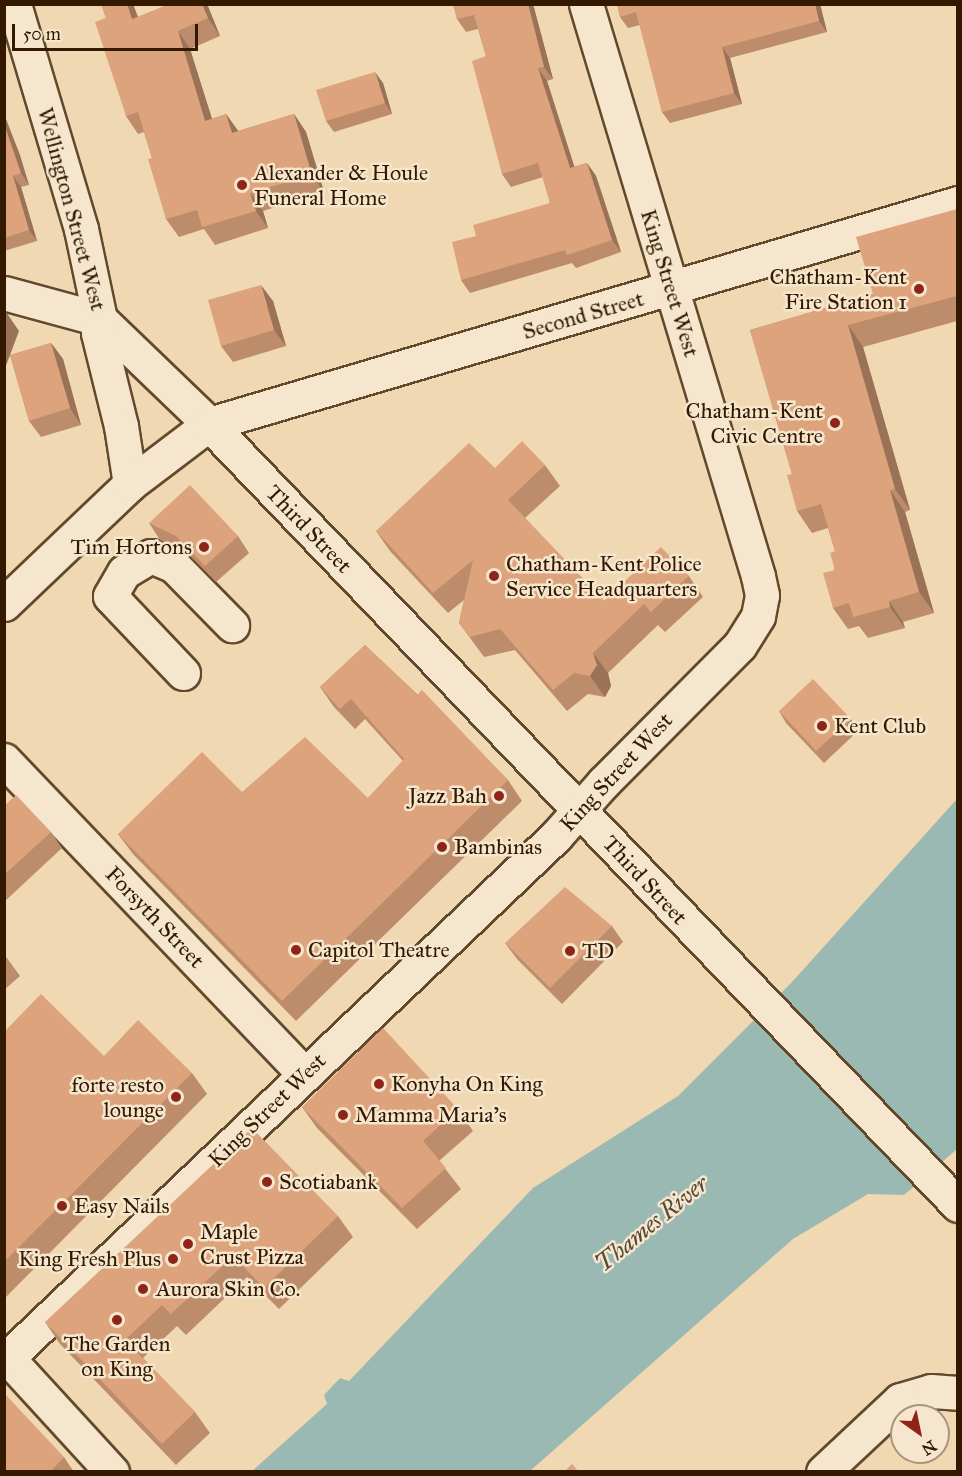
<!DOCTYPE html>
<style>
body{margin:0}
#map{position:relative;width:962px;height:1476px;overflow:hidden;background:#f0d8b2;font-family:"IM FELL Great Primer",serif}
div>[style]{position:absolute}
.water>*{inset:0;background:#9bb9b3}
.roads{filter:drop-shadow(2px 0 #62492c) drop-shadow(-2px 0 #62492c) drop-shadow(0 2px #62492c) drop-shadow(0 -2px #62492c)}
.minor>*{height:33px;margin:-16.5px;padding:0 16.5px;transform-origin:16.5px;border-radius:16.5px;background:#f5e6cd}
.wall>*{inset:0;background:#bd8c6b}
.shaded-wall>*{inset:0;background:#9a7257}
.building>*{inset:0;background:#dca37c}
.dots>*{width:16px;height:16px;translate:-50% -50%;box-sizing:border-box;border:3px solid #f5e6cd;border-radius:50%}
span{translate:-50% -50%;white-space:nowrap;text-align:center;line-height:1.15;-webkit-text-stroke:5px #f5e6cd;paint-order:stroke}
.poi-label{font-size:22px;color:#321900}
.left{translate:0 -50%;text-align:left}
.right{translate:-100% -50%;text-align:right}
.street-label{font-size:22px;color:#321900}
.water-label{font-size:24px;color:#524936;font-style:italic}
.frame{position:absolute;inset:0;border:6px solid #321900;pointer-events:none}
.north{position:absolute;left:890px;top:1404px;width:60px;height:60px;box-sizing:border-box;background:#f5e6cd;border:2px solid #a7947b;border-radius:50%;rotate:147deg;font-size:16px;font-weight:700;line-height:24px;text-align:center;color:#321900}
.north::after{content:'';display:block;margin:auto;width:21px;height:27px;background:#8f2418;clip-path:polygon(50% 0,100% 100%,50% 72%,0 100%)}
.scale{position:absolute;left:12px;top:24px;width:186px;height:27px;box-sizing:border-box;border:3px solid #321900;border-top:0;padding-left:8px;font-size:18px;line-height:21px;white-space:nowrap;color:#321900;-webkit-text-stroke:4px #f5e6cd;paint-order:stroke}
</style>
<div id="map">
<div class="water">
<div style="clip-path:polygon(957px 799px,957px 1149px,904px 1195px,868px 1194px,793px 1239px,530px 1471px,251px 1472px,327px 1404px,324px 1395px,340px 1378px,349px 1381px,533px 1188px,678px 1096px,792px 982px)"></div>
</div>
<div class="roads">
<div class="minor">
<div style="left:14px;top:4px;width:235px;rotate:73.4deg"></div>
<div style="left:81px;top:229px;width:92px;rotate:78.1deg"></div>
<div style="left:100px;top:319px;width:151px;rotate:43.9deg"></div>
<div style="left:209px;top:424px;width:1082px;rotate:46.2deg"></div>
<div style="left:4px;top:293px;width:99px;rotate:15.2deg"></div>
<div style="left:100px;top:319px;width:14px;rotate:98deg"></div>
<div style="left:98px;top:333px;width:96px;rotate:76.1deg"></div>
<div style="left:121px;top:426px;width:59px;rotate:81.2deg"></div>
<div style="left:4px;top:604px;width:174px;rotate:-43.6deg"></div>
<div style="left:130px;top:484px;width:99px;rotate:-37.2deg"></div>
<div style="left:209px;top:424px;width:781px;rotate:-16.44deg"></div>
<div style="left:183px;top:673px;width:106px;rotate:-133.5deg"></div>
<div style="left:110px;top:596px;width:28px;rotate:-60deg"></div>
<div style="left:124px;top:572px;width:31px;rotate:-31deg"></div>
<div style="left:151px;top:556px;width:25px;rotate:23deg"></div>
<div style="left:174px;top:566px;width:83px;rotate:45.5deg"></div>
<div style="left:4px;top:760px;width:434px;rotate:46.3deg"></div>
<div style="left:4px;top:1354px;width:160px;rotate:47.5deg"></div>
<div style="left:4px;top:1361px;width:762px;rotate:-43.56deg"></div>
<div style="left:556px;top:836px;width:71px;rotate:-48.4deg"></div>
<div style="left:603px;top:783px;width:194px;rotate:-45.2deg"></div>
<div style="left:740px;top:645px;width:34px;rotate:-58deg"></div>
<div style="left:758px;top:616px;width:21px;rotate:-79deg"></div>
<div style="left:762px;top:595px;width:19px;rotate:-102deg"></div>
<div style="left:758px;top:576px;width:597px;rotate:-106.74deg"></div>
<div style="left:823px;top:1472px;width:105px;rotate:-43.1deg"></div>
<div style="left:900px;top:1400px;width:32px;rotate:-16deg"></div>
<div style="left:931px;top:1391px;width:27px;rotate:4deg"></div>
</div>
</div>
<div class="wall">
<div style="clip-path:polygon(101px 4px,133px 4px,138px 17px,170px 4px,207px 4px,220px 36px,190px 49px,212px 119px,226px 114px,238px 131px,294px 114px,306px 132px,324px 192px,263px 211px,268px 228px,215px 245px,204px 229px,179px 237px,166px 219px,152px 158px,144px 132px,138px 134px,126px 116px,106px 18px)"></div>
<div style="clip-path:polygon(453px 4px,533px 4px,553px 79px,547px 81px,574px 167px,587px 163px,596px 176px,621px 252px,576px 268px,572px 263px,470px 293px,461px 280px,476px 236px,550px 203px,543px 177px,511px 187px,502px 174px,486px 56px,478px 29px,466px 32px,457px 19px)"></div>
<div style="clip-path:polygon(617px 4px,820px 4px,827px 32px,730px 58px,742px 104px,670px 123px,662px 112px,640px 25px,628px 28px,620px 17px)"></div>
<div style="clip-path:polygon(383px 83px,392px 114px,334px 132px,326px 121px)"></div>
<div style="clip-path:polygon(4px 114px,29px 185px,21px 187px,37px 241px,4px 251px)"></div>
<div style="clip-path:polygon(957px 209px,957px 321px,863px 347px,910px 510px,905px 512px,934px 613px,903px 622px,905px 628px,868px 638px,859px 626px,848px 629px,833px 608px,835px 551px,828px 528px,812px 533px,797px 511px,792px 474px,750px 330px,873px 294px)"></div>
<div style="clip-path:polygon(273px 301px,286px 346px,233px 362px,221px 346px)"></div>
<div style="clip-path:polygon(19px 331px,10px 355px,51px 343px,63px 359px,81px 425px,41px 437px,29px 421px,10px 355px)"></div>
<div style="clip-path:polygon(545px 465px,560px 486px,525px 518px,604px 601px,689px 576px,703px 597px,665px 632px,658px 625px,608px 673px,611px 686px,605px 697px,588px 694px,567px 711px,515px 650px,484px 657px,459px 623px,464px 600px,448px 613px,390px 551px,376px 531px,495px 468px)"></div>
<div style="clip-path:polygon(149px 523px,238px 536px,249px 553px,216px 582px,187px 553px,160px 540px)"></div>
<div style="clip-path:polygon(365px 645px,508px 780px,522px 801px,296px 1021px,133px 854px,118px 834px,242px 792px,368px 798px,403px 761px,365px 719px,355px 729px,334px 707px,320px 687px)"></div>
<div style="clip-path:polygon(779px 711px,851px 719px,859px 730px,824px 763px,786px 723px)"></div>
<div style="clip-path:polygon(4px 806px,51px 832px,62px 848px,4px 902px)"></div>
<div style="clip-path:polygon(612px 926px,623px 942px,562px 1004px,517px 959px,505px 943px)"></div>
<div style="clip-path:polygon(4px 954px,20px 976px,4px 990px)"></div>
<div style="clip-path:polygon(4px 1032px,104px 1056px,192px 1073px,207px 1094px,6px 1297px,4px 1295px)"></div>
<div style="clip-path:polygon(302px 1107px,458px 1109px,473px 1131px,439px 1161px,461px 1189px,417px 1229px,317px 1128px)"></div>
<div style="clip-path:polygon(338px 1216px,353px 1237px,279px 1309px,247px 1277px,186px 1335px,177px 1326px,143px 1358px,195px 1412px,210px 1433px,176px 1465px,60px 1344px,45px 1322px)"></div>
<div style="clip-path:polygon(64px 1457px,74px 1472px,4px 1472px)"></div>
</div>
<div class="shaded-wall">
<div style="clip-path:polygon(127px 4px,133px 4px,145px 37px,132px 19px)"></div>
<div style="clip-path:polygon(202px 4px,207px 4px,220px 36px,208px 18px)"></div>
<div style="clip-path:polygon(528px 4px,533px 4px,553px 79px,544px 67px)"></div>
<div style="clip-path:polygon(815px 4px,820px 4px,827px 32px,819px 21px)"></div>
<div style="clip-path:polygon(178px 31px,190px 49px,218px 138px,205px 121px)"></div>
<div style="clip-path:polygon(722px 47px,730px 58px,742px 104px,734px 93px)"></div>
<div style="clip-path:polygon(538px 68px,547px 81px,579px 181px,570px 168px)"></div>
<div style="clip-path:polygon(375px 72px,383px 83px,392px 114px,385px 103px)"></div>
<div style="clip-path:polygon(4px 114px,20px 155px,29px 185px,21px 173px,4px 124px)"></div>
<div style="clip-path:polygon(226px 114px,239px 132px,232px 133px)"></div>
<div style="clip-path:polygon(294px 114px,306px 132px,324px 192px,312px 175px)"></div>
<div style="clip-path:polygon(587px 163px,596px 176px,621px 252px,612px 240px)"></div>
<div style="clip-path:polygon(13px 176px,21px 187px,37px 241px,29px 230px)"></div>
<div style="clip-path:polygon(250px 193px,263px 211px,268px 228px,256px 211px)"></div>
<div style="clip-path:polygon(261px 285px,273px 301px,286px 346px,274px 330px)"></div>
<div style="clip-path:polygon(6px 312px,19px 331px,4px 371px,4px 317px)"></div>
<div style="clip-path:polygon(848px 325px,863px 347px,910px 510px,895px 489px)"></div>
<div style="clip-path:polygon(51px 343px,63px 359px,81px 425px,70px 408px)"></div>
<div style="clip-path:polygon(890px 490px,905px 512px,934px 613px,919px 592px)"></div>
<div style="clip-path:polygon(889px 601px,903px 622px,905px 628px,890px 607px)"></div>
<div style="clip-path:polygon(593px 653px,608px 673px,611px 686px,605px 697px,590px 676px)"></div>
</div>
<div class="building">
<div style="clip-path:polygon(101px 4px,127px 4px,132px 19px,170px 4px,202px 4px,208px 18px,178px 31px,205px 121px,226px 114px,232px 133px,294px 114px,312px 175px,250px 193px,256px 211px,202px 227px,197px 210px,166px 219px,148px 159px,152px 158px,138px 112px,126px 116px,95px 22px,106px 18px)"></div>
<div style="clip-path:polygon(453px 4px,528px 4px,544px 67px,538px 68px,570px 168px,587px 163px,612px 240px,567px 255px,565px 250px,461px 280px,452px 242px,476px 236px,473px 225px,550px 203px,538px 163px,502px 174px,472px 61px,486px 56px,474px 15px,457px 19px)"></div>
<div style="clip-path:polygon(617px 4px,815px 4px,819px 21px,722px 47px,734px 93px,662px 112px,636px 12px,620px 17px)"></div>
<div style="clip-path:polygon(375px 72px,385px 103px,326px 121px,316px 90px)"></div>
<div style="clip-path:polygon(4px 124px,21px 173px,13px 176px,29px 230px,4px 238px)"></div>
<div style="clip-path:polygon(957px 209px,957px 296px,848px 325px,895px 489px,890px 490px,919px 592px,889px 601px,890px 607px,853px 617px,849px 603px,833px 608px,823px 573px,835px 570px,830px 553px,835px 551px,821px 504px,797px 511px,787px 475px,792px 474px,750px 330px,873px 294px,856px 237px)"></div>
<div style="clip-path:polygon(261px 285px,274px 330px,221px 346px,208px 300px)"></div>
<div style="clip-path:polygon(51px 343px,70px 408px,29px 421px,10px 355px)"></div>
<div style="clip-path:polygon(522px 441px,545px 465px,508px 500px,604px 601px,661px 547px,689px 576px,651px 612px,644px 604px,593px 653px,597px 665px,590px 676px,574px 673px,553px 690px,500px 629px,470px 637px,459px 623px,473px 560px,433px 593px,376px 531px,469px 443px,495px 468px)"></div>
<div style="clip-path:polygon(190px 485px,238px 536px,205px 566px,176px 536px,149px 523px)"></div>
<div style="clip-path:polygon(365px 645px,417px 695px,422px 690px,508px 780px,282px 1001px,118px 834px,202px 752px,242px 792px,305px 737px,368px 798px,404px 759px,351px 699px,340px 709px,320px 687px)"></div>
<div style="clip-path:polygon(813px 679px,851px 719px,816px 751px,779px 711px)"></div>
<div style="clip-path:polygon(16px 795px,51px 832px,4px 875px,4px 806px)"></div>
<div style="clip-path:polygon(565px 887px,612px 926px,550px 988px,505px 943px)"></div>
<div style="clip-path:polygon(41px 994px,104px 1056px,138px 1020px,192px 1073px,4px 1262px,4px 1032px)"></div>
<div style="clip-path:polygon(383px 1028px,458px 1109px,423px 1141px,446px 1168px,402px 1208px,302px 1107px)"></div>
<div style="clip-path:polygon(252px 1128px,338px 1216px,264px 1288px,233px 1256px,171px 1314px,162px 1305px,125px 1340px,195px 1412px,162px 1444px,45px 1322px)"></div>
<div style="clip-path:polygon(4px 1393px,64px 1457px,50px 1472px,4px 1472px)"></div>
<div style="clip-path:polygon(572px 1464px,579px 1472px,564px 1472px)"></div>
</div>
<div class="dots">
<div style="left:242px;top:185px;background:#8f2418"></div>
<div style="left:919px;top:289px;background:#8f2418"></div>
<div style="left:835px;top:423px;background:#8f2418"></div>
<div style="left:204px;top:547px;background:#8f2418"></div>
<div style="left:494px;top:576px;background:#8f2418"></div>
<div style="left:822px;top:726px;background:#8f2418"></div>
<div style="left:499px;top:796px;background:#8f2418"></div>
<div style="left:442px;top:847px;background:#8f2418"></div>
<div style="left:296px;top:950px;background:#8f2418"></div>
<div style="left:570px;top:951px;background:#8f2418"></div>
<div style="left:379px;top:1084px;background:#8f2418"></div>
<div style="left:176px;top:1097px;background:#8f2418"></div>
<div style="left:343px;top:1115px;background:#8f2418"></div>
<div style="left:267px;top:1182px;background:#8f2418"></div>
<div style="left:62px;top:1206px;background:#8f2418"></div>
<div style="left:188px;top:1244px;background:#8f2418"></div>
<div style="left:173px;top:1259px;background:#8f2418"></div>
<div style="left:143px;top:1289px;background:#8f2418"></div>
<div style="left:117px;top:1320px;background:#8f2418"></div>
</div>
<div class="poi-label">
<span class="left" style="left:254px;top:185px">Alexander &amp; Houle<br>Funeral Home</span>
<span class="right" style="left:907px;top:289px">Chatham-Kent<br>Fire Station 1</span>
<span class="right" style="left:823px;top:423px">Chatham-Kent<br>Civic Centre</span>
<span class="right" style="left:192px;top:547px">Tim Hortons</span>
<span class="left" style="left:506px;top:576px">Chatham-Kent Police<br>Service Headquarters</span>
<span class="left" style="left:834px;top:726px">Kent Club</span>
<span class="right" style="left:487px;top:796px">Jazz Bah</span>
<span class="left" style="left:454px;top:847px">Bambinas</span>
<span class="left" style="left:308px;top:950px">Capitol Theatre</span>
<span class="left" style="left:582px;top:951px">TD</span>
<span class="right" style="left:164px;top:1097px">forte resto<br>lounge</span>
<span class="left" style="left:391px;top:1084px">Konyha On King</span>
<span class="left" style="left:355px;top:1115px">Mamma Maria's</span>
<span class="left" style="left:279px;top:1182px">Scotiabank</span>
<span class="left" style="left:74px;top:1206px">Easy Nails</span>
<span class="left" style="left:200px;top:1244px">Maple<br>Crust Pizza</span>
<span class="right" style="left:161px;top:1259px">King Fresh Plus</span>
<span class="left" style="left:156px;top:1289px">Aurora Skin Co.</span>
<span style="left:117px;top:1356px">The Garden<br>on King</span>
</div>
<div class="street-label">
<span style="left:72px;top:209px;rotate:75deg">Wellington Street West</span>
<span style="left:670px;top:283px;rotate:73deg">King Street West</span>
<span style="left:583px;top:315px;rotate:-16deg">Second Street</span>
<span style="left:309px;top:529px;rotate:46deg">Third Street</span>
<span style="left:616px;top:772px;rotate:-47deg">King Street West</span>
<span style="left:645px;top:880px;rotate:47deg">Third Street</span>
<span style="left:155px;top:917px;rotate:46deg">Forsyth Street</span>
<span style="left:267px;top:1110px;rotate:-44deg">King Street West</span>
</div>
<div class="water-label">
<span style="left:652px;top:1224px;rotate:-39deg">Thames River</span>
</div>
<div class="frame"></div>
<div class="north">N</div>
<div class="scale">50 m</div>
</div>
